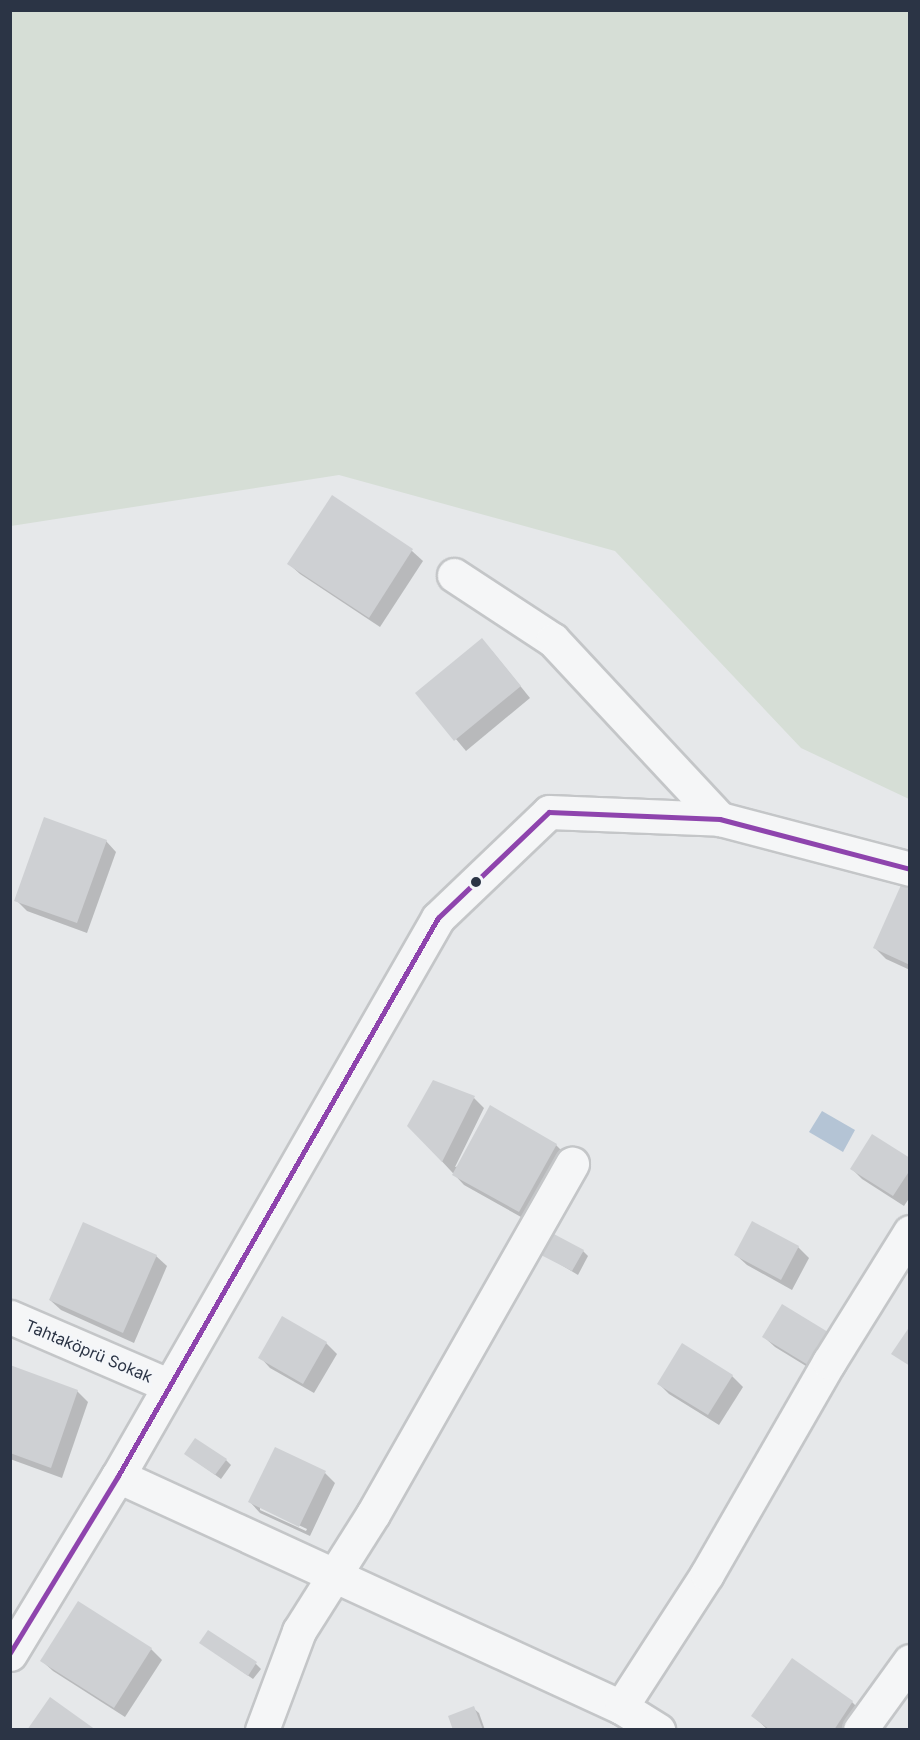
<!DOCTYPE html>
<meta charset="utf-8">
<style>
body{margin:0}
#map{position:relative;width:920px;height:1740px;overflow:hidden;background:#e6e8ea;font-family:Inter,sans-serif}
div>[style]{position:absolute}
.green>*{inset:0;background:#d6ded6}
.water>*{inset:0;background:#b4c4d5}
.shadow>*{inset:0;background:#0003}
.building>*{inset:0;background:#ced0d3}
.roads{filter:drop-shadow(2px 0 #c4c6c8) drop-shadow(-2px 0 #c4c6c8) drop-shadow(0 2px #c4c6c8) drop-shadow(0 -2px #c4c6c8)}
.minor>*{height:33px;margin:-16.5px;padding:0 16.5px;transform-origin:16.5px;border-radius:16.5px;background:#f5f6f7}
.tertiary>*{height:33px;margin:-16.5px;padding:0 16.5px;transform-origin:16.5px;border-radius:16.5px;background:#f5f6f7}
.bus-1>*{height:4.5px;margin:-2.25px;padding:0 2.25px;transform-origin:2.25px;border-radius:2.25px;background:#8e44ad}
.dots>*{width:16px;height:16px;translate:-50% -50%;box-sizing:border-box;border:3px solid #f4f6f9;border-radius:50%}
span{translate:-50% -50%;white-space:nowrap;text-align:center;line-height:1.15;-webkit-text-stroke:5px #f4f6f9;paint-order:stroke}
.street-label{font-size:16px;color:#2b3445}
.frame{position:absolute;inset:0;border:12px solid #2b3445;pointer-events:none}
</style>
<div id="map">
<div class="green">
<div style="clip-path:polygon(11px 10px,909px 11px,909px 799px,801px 748px,615px 551px,339px 475px,11px 526px)"></div>
</div>
<div class="water">
<div style="clip-path:polygon(822px 1111px,855px 1130px,843px 1152px,809px 1132px)"></div>
</div>
<div class="shadow">
<div style="clip-path:polygon(332px 497px,412px 551px,423px 561px,380px 627px,300px 574px,289px 564px)"></div>
<div style="clip-path:polygon(492px 651px,530px 698px,466px 751px,417px 693px)"></div>
<div style="clip-path:polygon(106px 841px,116px 852px,87px 933px,27px 911px,16px 900px)"></div>
<div style="clip-path:polygon(910px 891px,910px 970px,886px 959px,875px 948px)"></div>
<div style="clip-path:polygon(474px 1098px,484px 1108px,455px 1167px,556px 1145px,567px 1156px,530px 1222px,464px 1185px,409px 1126px)"></div>
<div style="clip-path:polygon(910px 1160px,910px 1197px,904px 1206px,862px 1179px,852px 1169px)"></div>
<div style="clip-path:polygon(753px 1223px,798px 1247px,809px 1258px,792px 1290px,747px 1265px,736px 1255px)"></div>
<div style="clip-path:polygon(583px 1251px,588px 1256px,578px 1275px,543px 1254px)"></div>
<div style="clip-path:polygon(156px 1256px,167px 1266px,134px 1343px,61px 1310px,50px 1300px)"></div>
<div style="clip-path:polygon(827px 1333px,837px 1343px,819px 1374px,775px 1347px,764px 1337px)"></div>
<div style="clip-path:polygon(326px 1343px,337px 1354px,314px 1393px,270px 1368px,260px 1357px)"></div>
<div style="clip-path:polygon(10px 1366px,77px 1391px,88px 1402px,62px 1478px,10px 1459px)"></div>
<div style="clip-path:polygon(732px 1376px,743px 1387px,719px 1425px,669px 1394px,659px 1384px)"></div>
<div style="clip-path:polygon(186px 1454px,226px 1460px,231px 1465px,221px 1479px)"></div>
<div style="clip-path:polygon(evenodd,325px 1473px,335px 1483px,310px 1536px,260px 1513px,250px 1502px,325px 1473px,260px 1507px,307px 1529px,306px 1531px,260px 1510px,260px 1507px)"></div>
<div style="clip-path:polygon(201px 1643px,256px 1664px,261px 1669px,253px 1679px)"></div>
<div style="clip-path:polygon(151px 1649px,162px 1660px,125px 1717px,53px 1671px,42px 1661px)"></div>
<div style="clip-path:polygon(792px 1660px,852px 1702px,863px 1713px,852px 1730px,768px 1730px,753px 1716px)"></div>
<div style="clip-path:polygon(473px 1708px,479px 1713px,485px 1730px,455px 1730px)"></div>
</div>
<div class="building">
<div style="clip-path:polygon(332px 495px,413px 549px,369px 618px,287px 564px)"></div>
<div style="clip-path:polygon(482px 638px,521px 686px,454px 741px,415px 693px)"></div>
<div style="clip-path:polygon(44px 817px,107px 840px,77px 923px,14px 901px)"></div>
<div style="clip-path:polygon(901px 885px,910px 889px,910px 965px,873px 948px)"></div>
<div style="clip-path:polygon(433px 1080px,475px 1096px,442px 1162px,407px 1126px)"></div>
<div style="clip-path:polygon(490px 1105px,557px 1144px,519px 1212px,452px 1175px)"></div>
<div style="clip-path:polygon(872px 1134px,910px 1158px,910px 1170px,893px 1196px,850px 1169px)"></div>
<div style="clip-path:polygon(752px 1221px,799px 1246px,781px 1280px,734px 1255px)"></div>
<div style="clip-path:polygon(83px 1222px,157px 1255px,123px 1333px,49px 1300px)"></div>
<div style="clip-path:polygon(552px 1233px,584px 1250px,572px 1271px,541px 1255px)"></div>
<div style="clip-path:polygon(782px 1304px,828px 1332px,808px 1365px,762px 1337px)"></div>
<div style="clip-path:polygon(282px 1316px,327px 1342px,303px 1384px,258px 1358px)"></div>
<div style="clip-path:polygon(910px 1326px,910px 1366px,891px 1354px)"></div>
<div style="clip-path:polygon(682px 1343px,733px 1375px,708px 1415px,657px 1384px)"></div>
<div style="clip-path:polygon(10px 1365px,78px 1390px,51px 1468px,10px 1453px)"></div>
<div style="clip-path:polygon(195px 1438px,227px 1459px,215px 1475px,184px 1454px)"></div>
<div style="clip-path:polygon(275px 1447px,326px 1471px,299px 1527px,248px 1502px)"></div>
<div style="clip-path:polygon(78px 1601px,152px 1648px,114px 1708px,40px 1661px)"></div>
<div style="clip-path:polygon(208px 1630px,257px 1662px,248px 1676px,199px 1643px)"></div>
<div style="clip-path:polygon(792px 1658px,853px 1701px,834px 1730px,770px 1730px,751px 1716px)"></div>
<div style="clip-path:polygon(50px 1697px,96px 1730px,27px 1730px)"></div>
<div style="clip-path:polygon(474px 1706px,483px 1730px,453px 1730px,448px 1716px)"></div>
</div>
<div class="roads">
<div class="minor">
<div style="left:454px;top:575px;width:118px;rotate:33.3deg"></div>
<div style="left:553px;top:640px;width:245px;rotate:47deg"></div>
<div style="left:10px;top:1317px;width:172px;rotate:23.3deg"></div>
<div style="left:118px;top:1476px;width:554px;rotate:24.67deg"></div>
<div style="left:621px;top:1707px;width:44px;rotate:31.9deg"></div>
<div style="left:621px;top:1707px;width:158px;rotate:-57.1deg"></div>
<div style="left:707px;top:1574px;width:245px;rotate:-60.1deg"></div>
<div style="left:829px;top:1362px;width:153px;rotate:-58.1deg"></div>
<div style="left:262px;top:1730px;width:106px;rotate:-69.5deg"></div>
<div style="left:299px;top:1631px;width:138px;rotate:-57.7deg"></div>
<div style="left:373px;top:1514px;width:403px;rotate:-60.4deg"></div>
<div style="left:860px;top:1730px;width:85px;rotate:-54.1deg"></div>
</div>
<div class="tertiary">
<div style="left:10px;top:1654px;width:208px;rotate:-58.8deg"></div>
<div style="left:118px;top:1476px;width:643px;rotate:-60.17deg"></div>
<div style="left:438px;top:918px;width:153px;rotate:-43.7deg"></div>
<div style="left:549px;top:812px;width:171px;rotate:2.3deg"></div>
<div style="left:720px;top:819px;width:196px;rotate:14.7deg"></div>
</div>
</div>
<div class="bus-1">
<div style="left:10px;top:1653px;width:207px;rotate:-58.6deg"></div>
<div style="left:118px;top:1476px;width:643px;rotate:-60.17deg"></div>
<div style="left:438px;top:918px;width:153px;rotate:-43.7deg"></div>
<div style="left:549px;top:812px;width:171px;rotate:2.3deg"></div>
<div style="left:720px;top:819px;width:196px;rotate:14.7deg"></div>
</div>
<div class="dots">
<div style="left:476px;top:882px;background:#2b3445"></div>
</div>
<div class="street-label">
<span style="left:89px;top:1351px;rotate:23deg">Tahtaköprü Sokak</span>
</div>
<div class="frame"></div>
</div>
